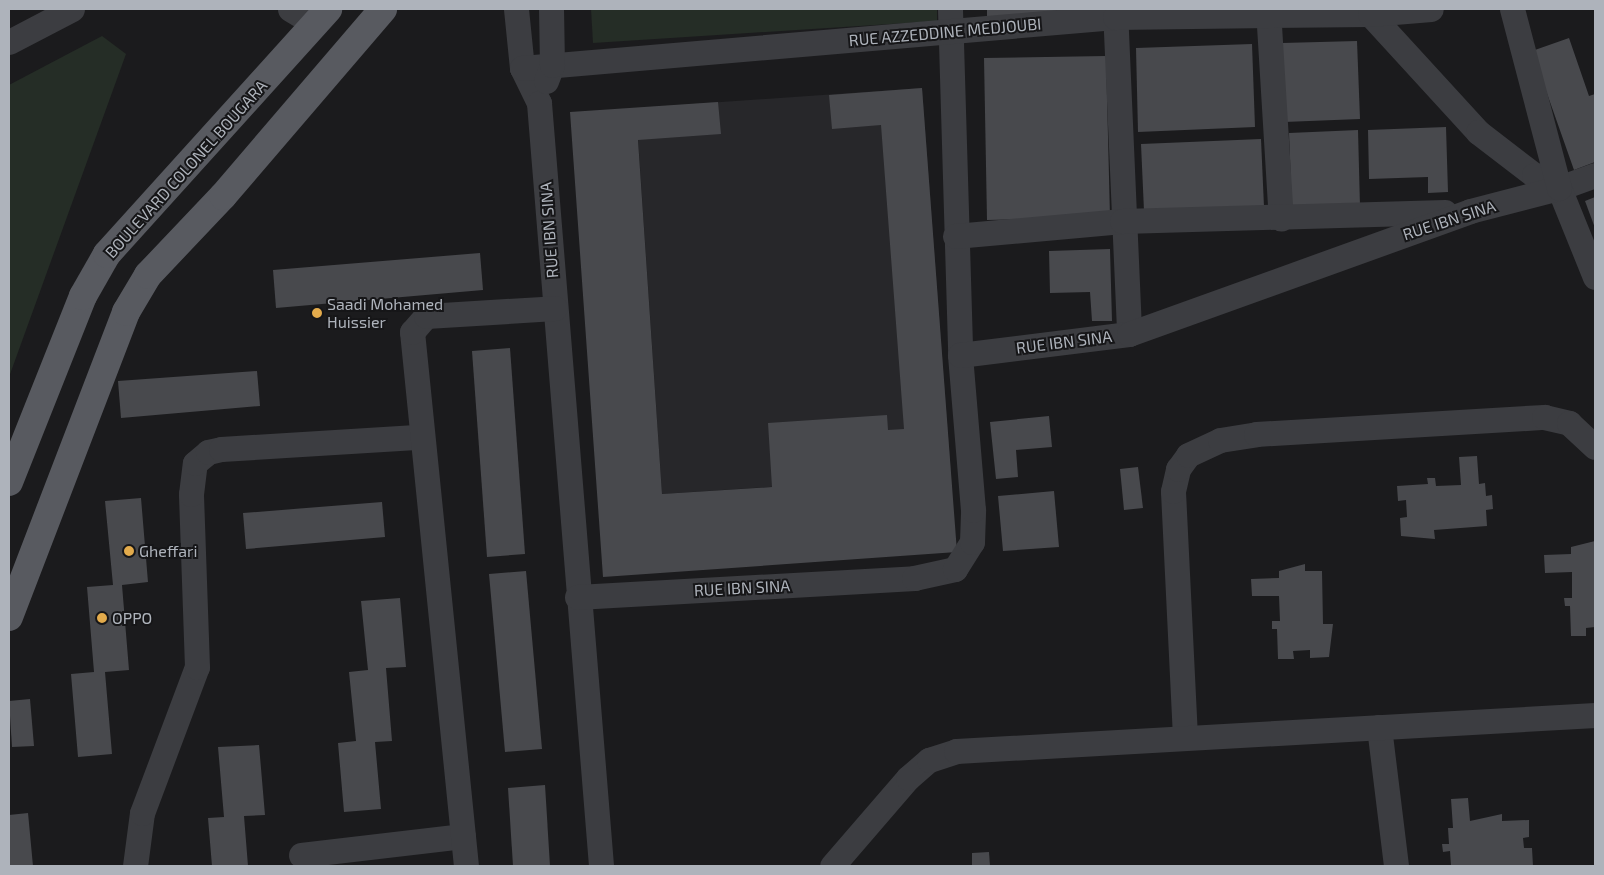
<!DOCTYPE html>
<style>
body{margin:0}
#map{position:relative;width:1604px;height:875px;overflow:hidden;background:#1b1b1d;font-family:"Exo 2",sans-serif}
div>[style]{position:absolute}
.built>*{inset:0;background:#27272a}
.green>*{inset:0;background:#252d26}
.building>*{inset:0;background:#48494d}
.minor>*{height:25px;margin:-12.5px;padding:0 12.5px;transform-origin:12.5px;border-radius:12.5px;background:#3c3d41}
.major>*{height:28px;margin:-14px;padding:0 14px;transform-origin:14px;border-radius:14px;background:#585a60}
.dots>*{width:14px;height:14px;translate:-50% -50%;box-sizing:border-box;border:2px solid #161618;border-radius:50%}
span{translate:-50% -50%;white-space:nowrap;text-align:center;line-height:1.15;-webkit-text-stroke:4px #161618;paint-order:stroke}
.street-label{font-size:16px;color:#aeb3bb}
.poi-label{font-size:16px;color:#aeb3bb}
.left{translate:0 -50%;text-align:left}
.frame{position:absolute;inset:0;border:10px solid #aeb3bb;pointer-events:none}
</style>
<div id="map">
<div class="built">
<div style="clip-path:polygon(922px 88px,951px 475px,662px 494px,636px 108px)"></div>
</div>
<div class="green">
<div style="clip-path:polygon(591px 9px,937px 9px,937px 21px,593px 43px)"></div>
<div style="clip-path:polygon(102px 36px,126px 54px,9px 377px,9px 85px)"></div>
</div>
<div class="building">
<div style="clip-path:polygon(987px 9px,1078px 9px,987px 17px)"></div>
<div style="clip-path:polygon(1569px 38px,1589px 96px,1595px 94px,1595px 162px,1574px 170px,1532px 51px)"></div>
<div style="clip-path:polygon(1357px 41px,1360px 119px,1284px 122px,1282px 43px)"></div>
<div style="clip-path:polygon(1252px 44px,1255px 127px,1138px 132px,1136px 48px)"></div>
<div style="clip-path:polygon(1106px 56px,1110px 217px,987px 220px,984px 58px)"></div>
<div style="clip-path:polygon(922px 88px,957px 552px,603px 577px,570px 112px,718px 102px,721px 134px,638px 140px,662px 494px,772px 487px,768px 423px,887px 415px,888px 430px,904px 429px,881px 125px,832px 129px,829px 95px)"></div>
<div style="clip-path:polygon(1446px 127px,1448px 192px,1428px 193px,1428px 177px,1369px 179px,1368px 130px)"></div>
<div style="clip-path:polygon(1358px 130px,1360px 207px,1292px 209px,1289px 133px)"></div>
<div style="clip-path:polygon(1261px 139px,1264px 207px,1144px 211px,1141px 144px)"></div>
<div style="clip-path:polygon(1595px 197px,1595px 228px,1585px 201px)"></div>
<div style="clip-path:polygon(1110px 249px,1112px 321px,1092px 321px,1090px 292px,1050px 293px,1049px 251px)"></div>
<div style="clip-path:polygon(480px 253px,483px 290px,276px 308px,273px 270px)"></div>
<div style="clip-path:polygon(510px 348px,525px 554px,487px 557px,472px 351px)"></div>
<div style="clip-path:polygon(257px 371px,260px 406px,121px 418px,118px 381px)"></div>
<div style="clip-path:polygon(1049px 416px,1052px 447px,1016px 450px,1018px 477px,996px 479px,990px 422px)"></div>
<div style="clip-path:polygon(1477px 456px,1479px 484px,1485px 483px,1486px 496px,1492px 495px,1493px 509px,1486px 510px,1487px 526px,1434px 530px,1435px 539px,1401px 536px,1400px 518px,1407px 517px,1406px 500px,1398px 501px,1397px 486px,1428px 484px,1427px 478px,1435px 478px,1436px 486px,1461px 485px,1459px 457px)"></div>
<div style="clip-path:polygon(1138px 467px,1143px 508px,1124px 510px,1120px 469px)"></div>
<div style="clip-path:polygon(1054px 491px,1059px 547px,1003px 551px,998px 496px)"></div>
<div style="clip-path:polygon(141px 498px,148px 582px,122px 585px,129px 670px,105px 672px,112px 754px,78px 757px,71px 674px,94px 672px,87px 587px,113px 585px,105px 501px)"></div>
<div style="clip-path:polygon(382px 502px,385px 537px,246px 549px,243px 513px)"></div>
<div style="clip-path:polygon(1595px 541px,1595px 627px,1586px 628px,1586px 636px,1571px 636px,1570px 606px,1565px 606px,1564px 598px,1572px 598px,1572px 572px,1545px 573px,1544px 555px,1571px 554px,1571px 547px)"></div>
<div style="clip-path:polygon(1305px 564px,1305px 571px,1322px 571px,1323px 624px,1333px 624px,1329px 657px,1310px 658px,1310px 650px,1293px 651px,1294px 659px,1278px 659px,1277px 629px,1272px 629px,1272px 621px,1280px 621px,1279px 596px,1252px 596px,1251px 579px,1279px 578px,1279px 571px)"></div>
<div style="clip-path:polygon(526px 571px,542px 749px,505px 752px,489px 574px)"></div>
<div style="clip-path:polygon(400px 598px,406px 667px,386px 668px,392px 741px,375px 742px,381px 809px,344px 812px,338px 743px,356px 741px,349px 672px,368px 670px,361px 601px)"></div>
<div style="clip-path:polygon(30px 699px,34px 746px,12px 747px,9px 701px)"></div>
<div style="clip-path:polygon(259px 745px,265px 815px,244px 816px,248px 866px,212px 866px,208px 818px,224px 817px,218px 747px)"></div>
<div style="clip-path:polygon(545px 785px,550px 866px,513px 866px,508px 788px)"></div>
<div style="clip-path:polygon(1468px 798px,1470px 821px,1502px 814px,1502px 821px,1529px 820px,1529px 837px,1523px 838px,1524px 848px,1532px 848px,1533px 866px,1451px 866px,1450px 851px,1443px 852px,1442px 844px,1449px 844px,1448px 828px,1453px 828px,1451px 799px)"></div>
<div style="clip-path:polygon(28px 813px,33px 866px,9px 866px,9px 815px)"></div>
<div style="clip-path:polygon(989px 852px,990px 866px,972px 866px,972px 853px)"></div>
</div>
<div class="minor">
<div style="left:290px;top:9px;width:29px;rotate:31deg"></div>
<div style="left:516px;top:9px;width:59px;rotate:84.2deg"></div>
<div style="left:522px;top:68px;width:39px;rotate:64deg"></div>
<div style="left:539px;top:103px;width:766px;rotate:85.35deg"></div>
<div style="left:950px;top:9px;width:346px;rotate:88.3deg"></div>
<div style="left:1115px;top:9px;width:325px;rotate:87.5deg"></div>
<div style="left:1268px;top:9px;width:210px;rotate:86.5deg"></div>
<div style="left:1370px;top:14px;width:160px;rotate:47.5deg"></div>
<div style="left:1478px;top:132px;width:71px;rotate:37.5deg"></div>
<div style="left:1534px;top:175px;width:22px;rotate:8deg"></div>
<div style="left:9px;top:42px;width:71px;rotate:-27.6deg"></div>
<div style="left:522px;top:68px;width:595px;rotate:-4.92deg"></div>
<div style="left:1115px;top:17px;width:255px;rotate:-0.7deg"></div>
<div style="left:1370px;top:14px;width:61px;rotate:-4.7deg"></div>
<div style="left:546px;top:81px;width:17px;rotate:-69deg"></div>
<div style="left:552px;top:65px;width:56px;rotate:-91deg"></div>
<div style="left:1595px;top:175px;width:38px;rotate:160deg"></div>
<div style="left:1559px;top:188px;width:96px;rotate:68deg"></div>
<div style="left:955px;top:236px;width:168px;rotate:-5.1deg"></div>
<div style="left:1122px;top:221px;width:323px;rotate:-1.6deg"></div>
<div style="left:577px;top:597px;width:338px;rotate:-3.2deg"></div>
<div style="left:914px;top:578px;width:42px;rotate:-12.4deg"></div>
<div style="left:955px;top:569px;width:32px;rotate:-58deg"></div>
<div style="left:972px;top:542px;width:32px;rotate:-88deg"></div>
<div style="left:973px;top:510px;width:156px;rotate:-94.8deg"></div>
<div style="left:960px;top:355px;width:170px;rotate:-7.1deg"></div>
<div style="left:1129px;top:334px;width:363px;rotate:-19.8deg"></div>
<div style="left:1470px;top:211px;width:92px;rotate:-14.5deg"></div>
<div style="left:1559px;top:188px;width:185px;rotate:-104.7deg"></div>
<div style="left:1379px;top:727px;width:140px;rotate:83deg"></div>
<div style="left:1185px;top:737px;width:246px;rotate:-92.8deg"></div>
<div style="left:1173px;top:491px;width:23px;rotate:-77deg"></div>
<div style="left:1178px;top:469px;width:17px;rotate:-54deg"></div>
<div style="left:1188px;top:455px;width:35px;rotate:-25deg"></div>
<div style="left:1220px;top:440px;width:36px;rotate:-9deg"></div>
<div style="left:1256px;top:434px;width:289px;rotate:-3.4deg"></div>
<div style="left:1544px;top:417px;width:26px;rotate:13deg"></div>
<div style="left:1569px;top:423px;width:35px;rotate:43deg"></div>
<div style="left:301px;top:855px;width:163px;rotate:-6.7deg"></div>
<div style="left:135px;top:866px;width:53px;rotate:-82.5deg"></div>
<div style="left:142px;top:813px;width:156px;rotate:-69.4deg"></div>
<div style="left:197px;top:667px;width:173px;rotate:-92deg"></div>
<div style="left:191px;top:494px;width:31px;rotate:-83deg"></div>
<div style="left:195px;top:463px;width:17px;rotate:-40deg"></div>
<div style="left:208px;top:452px;width:13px;rotate:-13deg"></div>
<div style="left:221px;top:449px;width:199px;rotate:-3.5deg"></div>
<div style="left:466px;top:866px;width:537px;rotate:-95.77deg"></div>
<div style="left:412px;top:332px;width:21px;rotate:-49deg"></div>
<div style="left:426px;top:316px;width:129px;rotate:-3.5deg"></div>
<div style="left:832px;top:866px;width:116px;rotate:-49.2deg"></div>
<div style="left:908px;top:778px;width:28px;rotate:-41deg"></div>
<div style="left:929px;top:760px;width:28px;rotate:-18deg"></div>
<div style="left:956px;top:751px;width:640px;rotate:-3.22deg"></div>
</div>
<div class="major">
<div style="left:9px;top:482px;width:200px;rotate:-68.3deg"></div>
<div style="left:83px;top:296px;width:48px;rotate:-60.3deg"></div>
<div style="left:107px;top:254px;width:330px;rotate:-47.9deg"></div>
<div style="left:9px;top:617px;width:327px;rotate:-69deg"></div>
<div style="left:126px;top:312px;width:43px;rotate:-59.3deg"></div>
<div style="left:148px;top:275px;width:109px;rotate:-46.5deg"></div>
<div style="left:223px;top:196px;width:246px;rotate:-49.4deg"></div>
</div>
<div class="dots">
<div style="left:317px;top:313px;background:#e3ab4c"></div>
<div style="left:129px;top:551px;background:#e3ab4c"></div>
<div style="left:102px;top:618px;background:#e3ab4c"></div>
</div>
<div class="street-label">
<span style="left:945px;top:32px;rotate:-5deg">RUE AZZEDDINE MEDJOUBI</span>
<span style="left:186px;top:169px;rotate:-48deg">BOULEVARD COLONEL BOUGARA</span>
<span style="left:1449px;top:220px;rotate:-18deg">RUE IBN SINA</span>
<span style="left:549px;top:230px;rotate:-94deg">RUE IBN SINA</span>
<span style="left:1064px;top:342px;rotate:-7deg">RUE IBN SINA</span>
<span style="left:742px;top:588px;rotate:-3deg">RUE IBN SINA</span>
</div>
<div class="poi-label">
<span class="left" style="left:327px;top:313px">Saadi Mohamed<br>Huissier</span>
<span class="left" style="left:139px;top:551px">Gheffari</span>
<span class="left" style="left:112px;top:618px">OPPO</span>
</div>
<div class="frame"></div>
</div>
